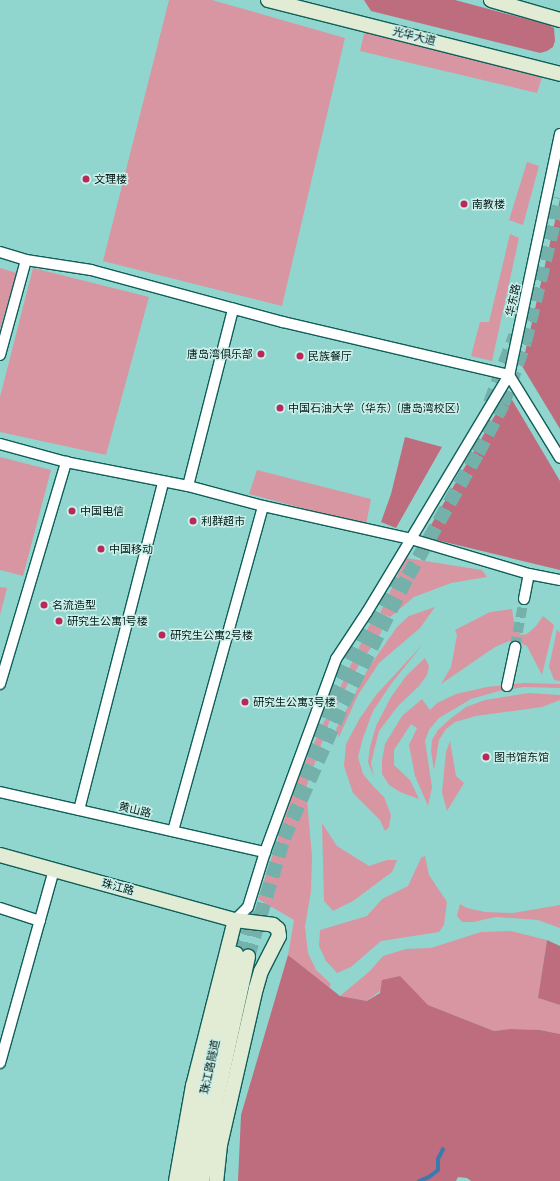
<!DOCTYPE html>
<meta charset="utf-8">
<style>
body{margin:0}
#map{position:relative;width:560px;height:1181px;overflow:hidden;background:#90d6ce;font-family:Barlow,"Noto Sans SC",sans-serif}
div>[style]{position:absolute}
.green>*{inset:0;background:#d796a2}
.forest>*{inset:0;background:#bd6d7e}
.stream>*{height:4px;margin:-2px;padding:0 2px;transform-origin:2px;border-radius:2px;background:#3c7aae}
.street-tunnel>*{height:10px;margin-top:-5px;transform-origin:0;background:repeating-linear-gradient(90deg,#73b1aa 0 10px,transparent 0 15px)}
.secondary-tunnel>*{height:14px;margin-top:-7px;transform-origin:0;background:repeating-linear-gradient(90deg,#73b1aa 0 14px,transparent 0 21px)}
.roads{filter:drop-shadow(1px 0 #0f5e58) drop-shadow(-1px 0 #0f5e58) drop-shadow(0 1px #0f5e58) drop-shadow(0 -1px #0f5e58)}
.street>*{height:10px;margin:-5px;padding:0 5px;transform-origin:5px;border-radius:5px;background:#fff}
.secondary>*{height:14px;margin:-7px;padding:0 7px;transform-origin:7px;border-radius:7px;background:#e2ecd4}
.dots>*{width:11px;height:11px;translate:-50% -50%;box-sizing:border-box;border:2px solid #cdefea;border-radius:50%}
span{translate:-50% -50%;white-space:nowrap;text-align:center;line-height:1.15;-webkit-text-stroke:3px #cdefea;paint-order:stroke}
.street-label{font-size:11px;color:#001b18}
.poi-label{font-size:11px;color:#001b18}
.left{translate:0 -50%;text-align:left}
.right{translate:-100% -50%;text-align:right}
</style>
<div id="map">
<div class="green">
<div style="clip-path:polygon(169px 0,212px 0,345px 38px,282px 306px,103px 261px)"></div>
<div style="clip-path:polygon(365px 30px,543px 74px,537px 93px,360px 51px)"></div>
<div style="clip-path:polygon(527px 162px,539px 166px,523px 225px,509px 220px)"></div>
<div style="clip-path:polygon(510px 234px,519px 238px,492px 361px,471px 356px,480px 322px,489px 322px)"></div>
<div style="clip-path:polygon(0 268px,17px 273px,0 329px)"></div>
<div style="clip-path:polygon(33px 268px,149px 297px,106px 455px,0 432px,0 397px)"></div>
<div style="clip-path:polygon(0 457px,51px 470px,23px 576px,0 570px)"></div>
<div style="clip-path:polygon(257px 470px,371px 499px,366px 525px,249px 494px)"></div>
<div style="clip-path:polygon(406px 558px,482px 570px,487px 577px,451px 583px,414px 597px,390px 617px,380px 613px)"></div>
<div style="clip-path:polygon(0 587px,7px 588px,0 615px)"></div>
<div style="clip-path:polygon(435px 607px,420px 628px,379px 663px,358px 695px,339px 737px,336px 729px,369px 667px,397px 627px,409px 616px)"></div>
<div style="clip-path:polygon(512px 609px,515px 629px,521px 635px,527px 634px,536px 626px,543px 616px,554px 625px,542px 675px,527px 646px,521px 643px,509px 641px,495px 647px,441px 684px,451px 667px,457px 635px,455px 630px,490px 612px)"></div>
<div style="clip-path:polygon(371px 622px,380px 624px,382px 631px,352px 676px,331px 717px,306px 788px,312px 857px,311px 891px,305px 927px,308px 953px,316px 970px,331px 984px,329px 988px,288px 955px,294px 920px,258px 899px,299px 775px)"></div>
<div style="clip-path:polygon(557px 629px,560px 633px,560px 681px,554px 680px,549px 667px)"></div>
<div style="clip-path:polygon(423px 644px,391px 684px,373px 711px,363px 738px,358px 757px,363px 774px,373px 786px,384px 797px,391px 815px,389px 827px,385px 831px,380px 820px,353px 793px,344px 766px,346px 744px,360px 718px,376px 695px)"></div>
<div style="clip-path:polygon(425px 658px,429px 666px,427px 675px,419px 686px,398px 706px,379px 731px,371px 763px,374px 777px,368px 762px,370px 747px,376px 726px,391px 697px,406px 676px)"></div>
<div style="clip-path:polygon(523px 683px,560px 684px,560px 688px,524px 687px,499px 691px,471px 699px,439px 718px,429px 730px,425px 741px,432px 787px,428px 806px,415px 776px,409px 745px,417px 728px,411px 724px,394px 750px,394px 765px,410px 780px,419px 799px,400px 792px,389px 785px,382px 774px,382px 760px,385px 744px,402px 716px,422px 699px,430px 710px,437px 703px,456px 694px,487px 687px)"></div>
<div style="clip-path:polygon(529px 693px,560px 695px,560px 700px,542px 707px,476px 716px,455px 722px,446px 729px,439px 740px,434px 770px,431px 751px,432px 740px,438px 730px,450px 719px,466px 707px,485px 700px)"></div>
<div style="clip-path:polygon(450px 741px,456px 776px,464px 783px,447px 811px,442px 792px,446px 752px)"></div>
<div style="clip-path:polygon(322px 823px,337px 846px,369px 866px,387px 860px,397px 860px,392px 872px,353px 901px,333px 911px,324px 901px)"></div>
<div style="clip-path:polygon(425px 856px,429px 875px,447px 902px,444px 925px,439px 932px,381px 941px,351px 967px,337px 973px,326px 961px,319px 946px,320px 930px,367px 916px,382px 899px,408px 886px,421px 858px)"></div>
<div style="clip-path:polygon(460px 904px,467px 908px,485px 912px,513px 913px,560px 905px,560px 928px,538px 920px,496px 917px,473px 922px,462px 922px,457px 916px)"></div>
<div style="clip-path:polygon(511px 931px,547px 940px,538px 998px,560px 1005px,560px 1034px,540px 1030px,511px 1029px,494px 1031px,428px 1005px,399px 976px,367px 1001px,340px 996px,370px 971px,383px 956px,406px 949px,431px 948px,481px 932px)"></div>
</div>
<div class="forest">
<div style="clip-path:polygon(364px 0,455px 0,549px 25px,554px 28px,555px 41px,553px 47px,547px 51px,540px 53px,371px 11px)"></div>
<div style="clip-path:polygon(560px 199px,560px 429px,522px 366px)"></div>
<div style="clip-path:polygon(508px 393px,560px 481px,560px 570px,424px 537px)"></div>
<div style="clip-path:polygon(405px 437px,442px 447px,396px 528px,381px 522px,391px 494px)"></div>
<div style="clip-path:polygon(547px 940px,560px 946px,560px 1005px,538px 998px)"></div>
<div style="clip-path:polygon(288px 955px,340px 996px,367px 1001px,380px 993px,382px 980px,400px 976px,428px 1005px,494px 1031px,511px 1029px,540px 1030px,560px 1034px,560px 1181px,471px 1181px,467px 1178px,458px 1177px,456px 1181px,238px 1181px,241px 1115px)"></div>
</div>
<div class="stream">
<div style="left:419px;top:1181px;width:11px;rotate:-22deg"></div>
<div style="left:429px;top:1177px;width:11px;rotate:-38deg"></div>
<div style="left:438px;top:1170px;width:11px;rotate:-90deg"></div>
<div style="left:438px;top:1159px;width:11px;rotate:-63deg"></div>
</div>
<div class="street-tunnel">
<div style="left:515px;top:647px;width:49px;rotate:-79.4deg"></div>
</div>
<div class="secondary-tunnel">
<div style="left:490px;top:403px;width:72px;rotate:-69.5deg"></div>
<div style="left:291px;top:795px;width:105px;rotate:-67.6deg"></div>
<div style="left:331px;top:698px;width:137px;rotate:-63.1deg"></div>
<div style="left:236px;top:954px;width:46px;rotate:-72.3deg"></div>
<div style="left:248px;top:957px;width:124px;rotate:-73.2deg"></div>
<div style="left:284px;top:838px;width:146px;rotate:-66.2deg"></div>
<div style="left:343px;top:704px;width:144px;rotate:-63.1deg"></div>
<div style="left:408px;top:576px;width:142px;rotate:-60.4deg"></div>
<div style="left:478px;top:453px;width:55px;rotate:-63deg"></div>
<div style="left:503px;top:404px;width:66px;rotate:-70.5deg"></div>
<div style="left:525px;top:342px;width:148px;rotate:-76.3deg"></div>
</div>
<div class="roads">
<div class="street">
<div style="left:560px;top:134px;width:246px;rotate:101.9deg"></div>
<div style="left:509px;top:375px;width:97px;rotate:58.4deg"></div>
<div style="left:0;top:252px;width:27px;rotate:17deg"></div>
<div style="left:26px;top:260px;width:66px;rotate:8.7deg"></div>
<div style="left:91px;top:270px;width:199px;rotate:15.2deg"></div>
<div style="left:283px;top:322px;width:232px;rotate:13.2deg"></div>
<div style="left:509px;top:375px;width:191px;rotate:120.9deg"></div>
<div style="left:411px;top:539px;width:152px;rotate:-167.4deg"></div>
<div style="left:263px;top:506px;width:78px;rotate:-165.1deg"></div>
<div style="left:188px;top:486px;width:124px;rotate:-168.9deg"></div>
<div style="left:66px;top:462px;width:68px;rotate:-164.7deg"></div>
<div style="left:0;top:355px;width:98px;rotate:-74.7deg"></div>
<div style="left:188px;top:486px;width:183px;rotate:-75.7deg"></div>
<div style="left:524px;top:599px;width:25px;rotate:-79deg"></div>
<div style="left:0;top:684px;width:232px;rotate:-73.4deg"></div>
<div style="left:507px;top:686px;width:40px;rotate:-78deg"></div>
<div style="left:0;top:792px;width:272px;rotate:12.8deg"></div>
<div style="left:79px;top:810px;width:339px;rotate:-75.6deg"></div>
<div style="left:173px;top:831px;width:337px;rotate:-74.5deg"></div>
<div style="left:0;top:908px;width:42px;rotate:18deg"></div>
<div style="left:235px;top:920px;width:18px;rotate:-45deg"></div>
<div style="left:248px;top:907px;width:58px;rotate:-72.8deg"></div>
<div style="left:265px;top:852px;width:206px;rotate:-69.8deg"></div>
<div style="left:336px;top:659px;width:56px;rotate:-56.6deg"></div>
<div style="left:367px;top:612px;width:85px;rotate:-58.9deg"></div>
<div style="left:411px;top:539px;width:123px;rotate:16.5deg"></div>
<div style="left:529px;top:574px;width:32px;rotate:11deg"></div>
<div style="left:0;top:1063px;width:200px;rotate:-74.4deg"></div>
</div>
<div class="secondary">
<div style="left:268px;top:0;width:301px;rotate:14.2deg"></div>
<div style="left:491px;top:0;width:72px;rotate:16.2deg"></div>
<div style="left:0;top:855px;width:244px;rotate:15.5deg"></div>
<div style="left:235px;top:920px;width:38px;rotate:7deg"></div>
<div style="left:273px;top:925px;width:6px;rotate:39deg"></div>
<div style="left:278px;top:929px;width:7px;rotate:82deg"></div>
<div style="left:279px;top:936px;width:39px;rotate:117deg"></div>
<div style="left:261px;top:971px;width:18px;rotate:106deg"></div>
<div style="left:256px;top:988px;width:161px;rotate:102.9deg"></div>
<div style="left:220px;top:1145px;width:36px;rotate:96deg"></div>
<div style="left:176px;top:1181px;width:97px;rotate:-79.9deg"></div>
<div style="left:193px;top:1086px;width:171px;rotate:-75.8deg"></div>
<div style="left:189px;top:1181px;width:77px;rotate:-80.3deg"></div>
<div style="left:202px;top:1105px;width:155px;rotate:-77.3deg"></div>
<div style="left:202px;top:1181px;width:75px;rotate:-80deg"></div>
<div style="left:215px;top:1107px;width:154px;rotate:-77.6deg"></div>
</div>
</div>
<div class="dots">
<div style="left:86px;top:179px;background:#b82959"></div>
<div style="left:464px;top:204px;background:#b82959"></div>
<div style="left:261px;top:354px;background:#b82959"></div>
<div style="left:300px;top:356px;background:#b82959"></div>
<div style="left:280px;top:408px;background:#b82959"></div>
<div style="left:72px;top:511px;background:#b82959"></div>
<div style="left:193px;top:521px;background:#b82959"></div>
<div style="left:101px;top:549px;background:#b82959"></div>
<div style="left:44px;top:605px;background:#b82959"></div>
<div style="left:59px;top:621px;background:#b82959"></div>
<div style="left:162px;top:635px;background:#b82959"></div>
<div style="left:245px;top:702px;background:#b82959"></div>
<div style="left:486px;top:757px;background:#b82959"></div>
</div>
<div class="street-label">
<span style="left:414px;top:36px;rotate:14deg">光华大道</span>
<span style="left:513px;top:300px;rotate:-78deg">华东路</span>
<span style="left:135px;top:810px;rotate:13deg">黄山路</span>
<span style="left:118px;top:887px;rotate:15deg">珠江路</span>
<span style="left:210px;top:1067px;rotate:-78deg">珠江路隧道</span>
</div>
<div class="poi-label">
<span class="left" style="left:94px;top:179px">文理楼</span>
<span class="left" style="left:472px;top:204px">南教楼</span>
<span class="right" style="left:253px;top:354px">唐岛湾俱乐部</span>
<span class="left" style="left:308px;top:356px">民族餐厅</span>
<span class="left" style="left:288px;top:408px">中国石油大学（华东）(唐岛湾校区)</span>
<span class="left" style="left:80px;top:511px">中国电信</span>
<span class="left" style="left:201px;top:521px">利群超市</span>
<span class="left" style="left:109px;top:549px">中国移动</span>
<span class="left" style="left:52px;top:605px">名流造型</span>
<span class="left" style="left:67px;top:621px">研究生公寓1号楼</span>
<span class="left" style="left:170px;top:635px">研究生公寓2号楼</span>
<span class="left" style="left:253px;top:702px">研究生公寓3号楼</span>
<span class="left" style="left:494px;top:757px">图书馆东馆</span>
</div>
</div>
